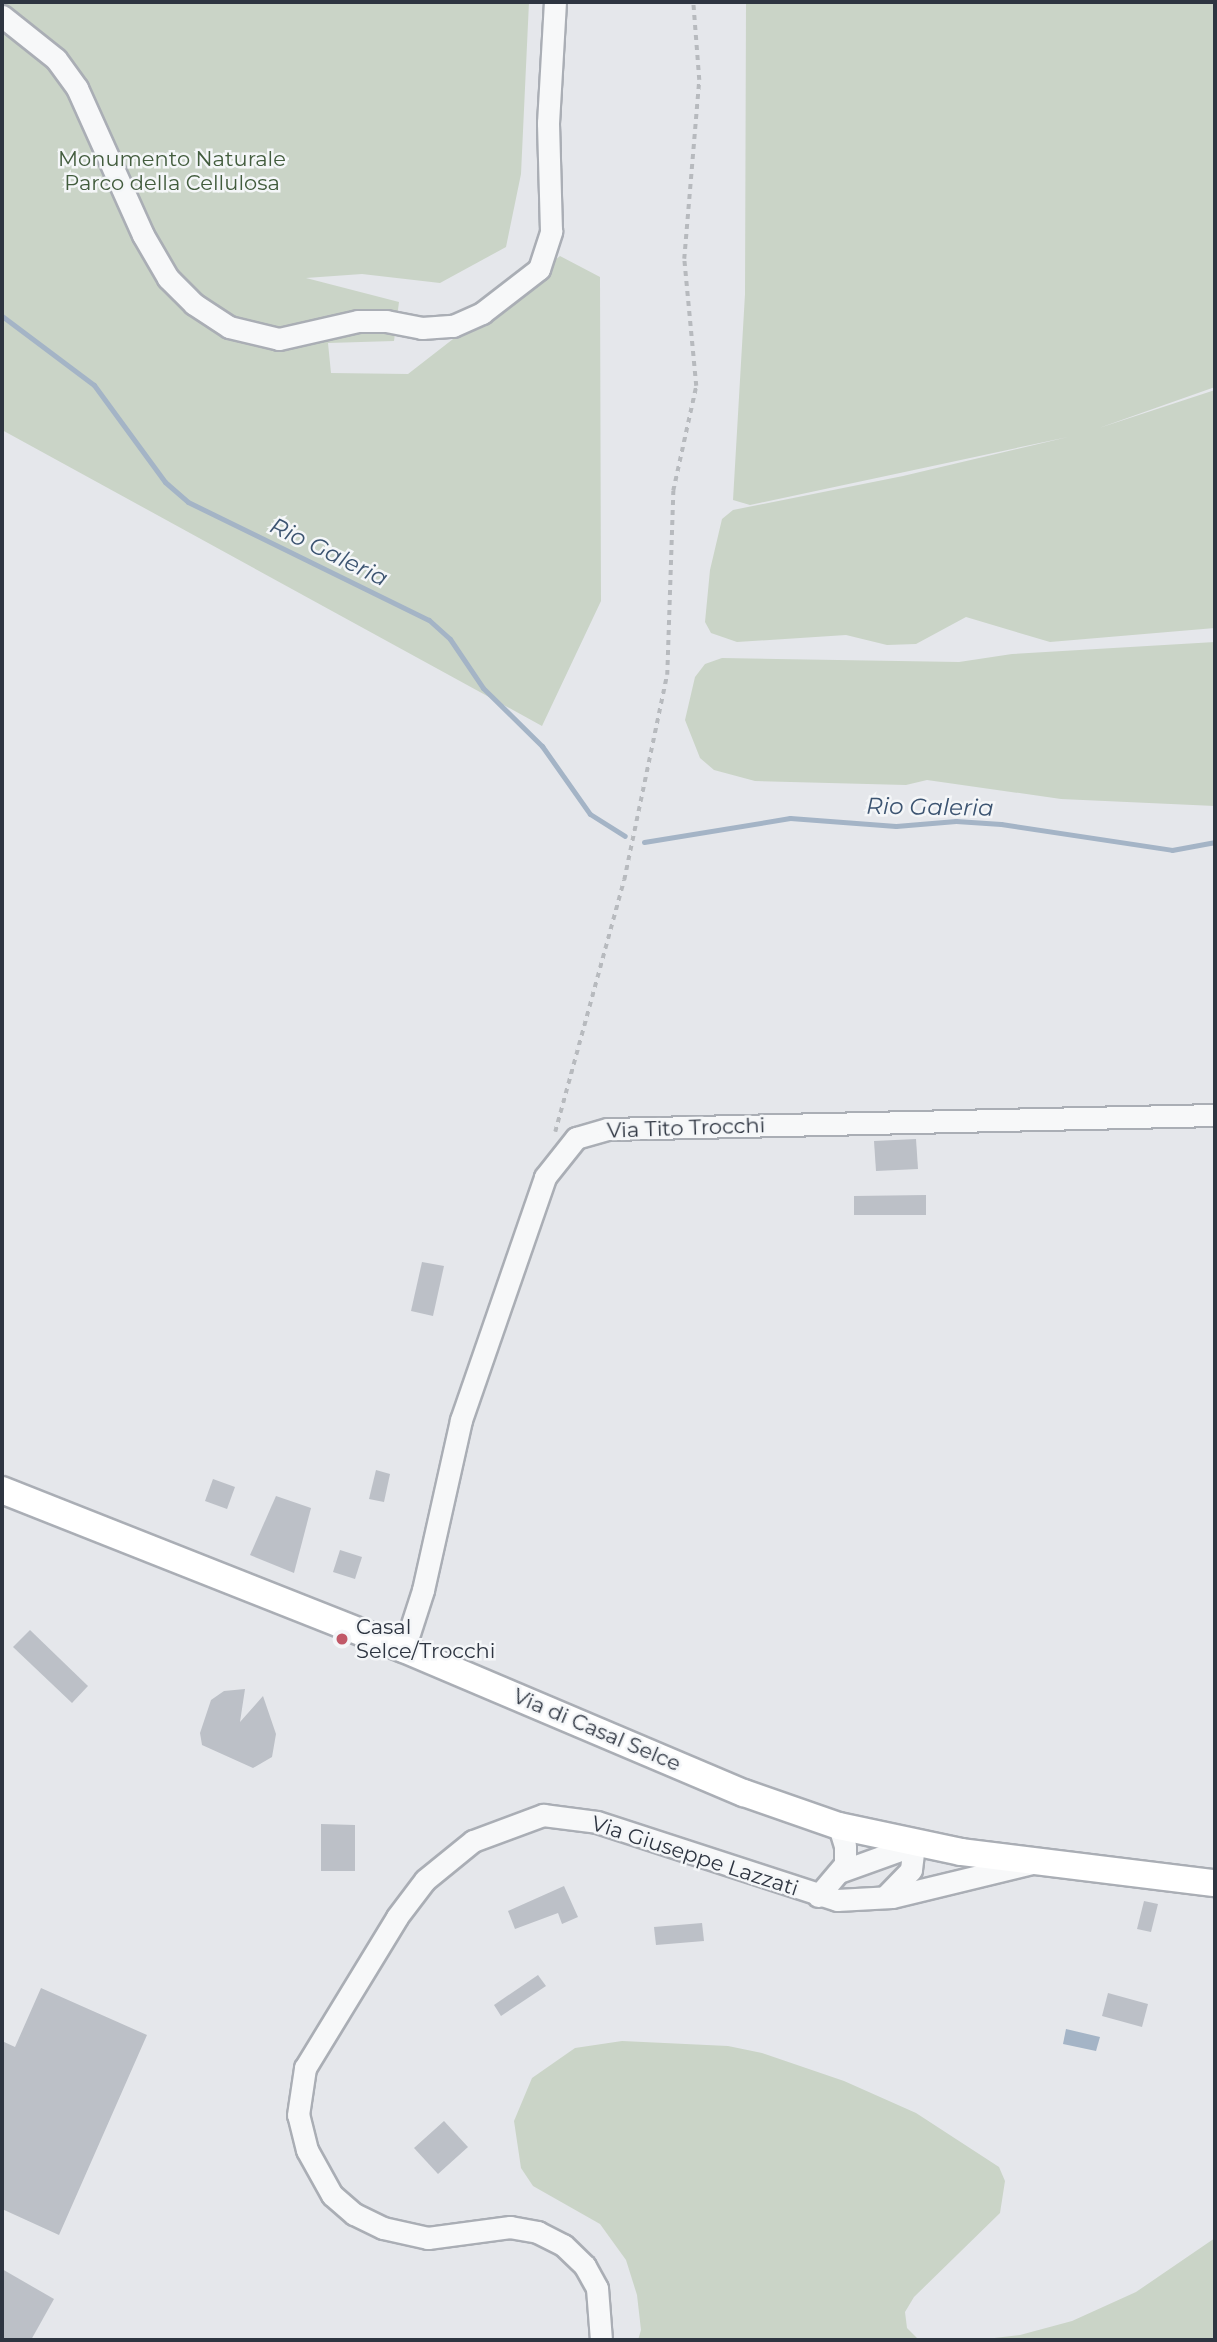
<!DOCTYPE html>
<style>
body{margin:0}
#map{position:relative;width:1217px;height:2342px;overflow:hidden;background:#e5e7eb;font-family:Montserrat,sans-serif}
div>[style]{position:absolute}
.green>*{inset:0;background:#cad4c7}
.water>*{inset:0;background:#a4b4c6}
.stream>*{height:5px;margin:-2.5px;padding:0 2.5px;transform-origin:2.5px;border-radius:2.5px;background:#a4b4c6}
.building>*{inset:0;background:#bcc0c7}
.path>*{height:3.5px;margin-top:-1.75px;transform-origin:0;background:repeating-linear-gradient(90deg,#b7babe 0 5px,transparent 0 10px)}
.roads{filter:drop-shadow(2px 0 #aaaeb5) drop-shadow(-2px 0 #aaaeb5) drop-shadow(0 2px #aaaeb5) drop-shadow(0 -2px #aaaeb5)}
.minor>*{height:21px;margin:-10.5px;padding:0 10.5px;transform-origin:10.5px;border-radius:10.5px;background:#f7f8f9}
.major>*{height:26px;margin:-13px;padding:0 13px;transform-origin:13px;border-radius:13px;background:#fff}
.dots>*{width:19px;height:19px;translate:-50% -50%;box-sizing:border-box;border:4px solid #f4f6f8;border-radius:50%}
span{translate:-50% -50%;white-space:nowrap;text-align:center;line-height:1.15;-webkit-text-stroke:5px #f4f6f8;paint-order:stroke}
.park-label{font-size:21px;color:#425c3d}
.street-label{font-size:21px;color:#2e3541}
.poi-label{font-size:21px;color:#2e3541}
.left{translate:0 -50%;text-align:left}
.water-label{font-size:23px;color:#3c5471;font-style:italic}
.frame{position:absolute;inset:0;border:4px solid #2e3541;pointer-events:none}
</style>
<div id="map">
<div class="green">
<div style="clip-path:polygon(2px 2px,529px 2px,521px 174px,506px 247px,440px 283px,362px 274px,306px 278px,399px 302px,394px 341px,328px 343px,331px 373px,408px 374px,560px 256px,600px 277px,601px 601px,542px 726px,2px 430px)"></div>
<div style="clip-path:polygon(746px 2px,1215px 2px,1215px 387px,1099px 428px,1215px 390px,1215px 628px,1050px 642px,966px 617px,916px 644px,887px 645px,846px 635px,737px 642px,711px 633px,705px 622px,710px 570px,722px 519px,733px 510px,903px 476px,1068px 437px,750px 505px,733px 500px,745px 294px)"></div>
<div style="clip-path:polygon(1215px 642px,1215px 806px,1061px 799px,927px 780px,906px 785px,755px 781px,714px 770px,700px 758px,685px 720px,695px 677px,705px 664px,722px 658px,959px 662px,1012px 654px)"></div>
<div style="clip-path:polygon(622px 2041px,728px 2046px,762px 2053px,844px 2081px,916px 2113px,999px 2167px,1005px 2181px,1000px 2213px,914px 2297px,905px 2312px,907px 2328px,919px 2340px,638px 2340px,641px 2330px,637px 2295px,626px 2260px,600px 2224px,533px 2186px,521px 2168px,514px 2121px,532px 2078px,575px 2048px)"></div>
<div style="clip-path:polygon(1215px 2238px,1215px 2340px,977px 2340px,1020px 2335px,1072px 2321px,1136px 2292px)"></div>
</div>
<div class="water">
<div style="clip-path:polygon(1066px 2029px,1100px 2037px,1096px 2051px,1063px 2044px)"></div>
</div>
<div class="stream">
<div style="left:2px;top:316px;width:115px;rotate:36.9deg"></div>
<div style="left:94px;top:385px;width:120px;rotate:53.8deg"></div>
<div style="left:165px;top:482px;width:30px;rotate:41deg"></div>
<div style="left:188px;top:502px;width:268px;rotate:26.1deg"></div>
<div style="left:429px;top:620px;width:28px;rotate:42deg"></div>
<div style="left:450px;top:639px;width:59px;rotate:56deg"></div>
<div style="left:483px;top:688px;width:83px;rotate:44.5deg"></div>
<div style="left:542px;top:746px;width:83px;rotate:54.8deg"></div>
<div style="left:590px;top:814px;width:41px;rotate:32.2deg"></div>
<div style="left:644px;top:842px;width:148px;rotate:-9.3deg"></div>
<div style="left:790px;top:818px;width:106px;rotate:4.3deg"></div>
<div style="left:896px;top:826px;width:60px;rotate:-4.8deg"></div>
<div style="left:956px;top:821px;width:45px;rotate:3.8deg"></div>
<div style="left:1001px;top:824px;width:173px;rotate:8.6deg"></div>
<div style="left:1172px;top:850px;width:44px;rotate:-10.5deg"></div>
</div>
<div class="building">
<div style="clip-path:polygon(916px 1139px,918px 1169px,876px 1171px,874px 1141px)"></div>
<div style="clip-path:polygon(926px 1195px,926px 1215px,854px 1215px,854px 1196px)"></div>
<div style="clip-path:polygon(422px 1262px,444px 1266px,433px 1316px,411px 1311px)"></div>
<div style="clip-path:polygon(376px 1470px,390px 1474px,384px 1502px,369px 1499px)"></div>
<div style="clip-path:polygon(213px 1479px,235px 1487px,227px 1509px,205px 1501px)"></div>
<div style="clip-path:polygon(276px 1496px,311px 1508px,294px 1573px,250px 1555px)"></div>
<div style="clip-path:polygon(340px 1550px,362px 1557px,355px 1579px,333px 1572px)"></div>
<div style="clip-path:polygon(30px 1630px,88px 1686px,72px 1703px,13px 1647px)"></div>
<div style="clip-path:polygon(245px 1689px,240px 1722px,263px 1696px,276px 1734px,272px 1757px,253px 1768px,202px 1745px,200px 1733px,211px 1700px,224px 1691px)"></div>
<div style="clip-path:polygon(321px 1824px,355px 1825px,355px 1871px,321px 1871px)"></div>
<div style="clip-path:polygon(564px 1886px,578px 1917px,562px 1924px,558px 1913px,515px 1929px,508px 1911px)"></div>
<div style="clip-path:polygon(1144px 1901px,1158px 1904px,1151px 1932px,1137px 1929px)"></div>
<div style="clip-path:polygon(702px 1923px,704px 1941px,656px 1945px,654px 1927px)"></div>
<div style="clip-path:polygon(538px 1975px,546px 1986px,501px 2016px,494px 2005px)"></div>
<div style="clip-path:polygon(41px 1988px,147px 2035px,59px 2235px,2px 2209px,2px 2041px,15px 2047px)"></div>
<div style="clip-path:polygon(1108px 1993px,1148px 2004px,1142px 2027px,1102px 2016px)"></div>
<div style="clip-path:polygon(444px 2121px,468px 2147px,438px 2174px,414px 2148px)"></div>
<div style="clip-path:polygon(2px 2269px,54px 2299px,31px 2340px,2px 2340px)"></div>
</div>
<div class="path">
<div style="left:555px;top:1132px;width:261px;rotate:-74.7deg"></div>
<div style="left:624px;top:880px;width:209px;rotate:-78.2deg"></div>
<div style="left:667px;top:675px;width:184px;rotate:-88.1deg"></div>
<div style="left:673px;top:491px;width:107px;rotate:-77.6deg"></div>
<div style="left:696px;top:386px;width:128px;rotate:-95.4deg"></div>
<div style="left:684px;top:259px;width:180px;rotate:-85.2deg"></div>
<div style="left:699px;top:80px;width:78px;rotate:-94.4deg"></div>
</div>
<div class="roads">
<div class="minor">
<div style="left:2px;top:16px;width:69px;rotate:38.5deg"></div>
<div style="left:56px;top:59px;width:36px;rotate:54deg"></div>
<div style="left:77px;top:88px;width:161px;rotate:65.8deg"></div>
<div style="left:143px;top:235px;width:50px;rotate:59.8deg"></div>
<div style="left:168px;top:278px;width:37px;rotate:45deg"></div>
<div style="left:194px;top:304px;width:42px;rotate:33.3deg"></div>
<div style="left:229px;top:327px;width:51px;rotate:13.5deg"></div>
<div style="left:279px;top:339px;width:81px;rotate:-12.8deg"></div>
<div style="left:358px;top:321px;width:28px"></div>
<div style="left:386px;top:321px;width:37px;rotate:11deg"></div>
<div style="left:422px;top:328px;width:31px;rotate:-4deg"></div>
<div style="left:453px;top:326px;width:32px;rotate:-24deg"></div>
<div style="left:482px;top:313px;width:72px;rotate:-37.7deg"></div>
<div style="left:539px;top:269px;width:40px;rotate:-72deg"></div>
<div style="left:551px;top:231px;width:108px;rotate:-91.6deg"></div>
<div style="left:548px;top:123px;width:121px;rotate:-86.7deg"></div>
<div style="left:404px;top:1649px;width:62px;rotate:-72.1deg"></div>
<div style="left:423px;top:1590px;width:174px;rotate:-77.4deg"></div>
<div style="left:461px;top:1420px;width:257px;rotate:-70.9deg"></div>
<div style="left:545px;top:1177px;width:50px;rotate:-51.5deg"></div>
<div style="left:576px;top:1138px;width:33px;rotate:-16deg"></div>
<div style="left:608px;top:1129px;width:607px;rotate:-1.32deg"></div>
<div style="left:842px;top:1871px;width:77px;rotate:-19.9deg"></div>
<div style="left:914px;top:1845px;width:25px;rotate:97deg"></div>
<div style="left:911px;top:1870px;width:37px;rotate:134deg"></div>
<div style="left:818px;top:1896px;width:42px;rotate:-49.8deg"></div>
<div style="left:845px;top:1864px;width:18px;rotate:-90deg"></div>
<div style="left:845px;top:1846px;width:21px;rotate:-107deg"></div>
<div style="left:601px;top:2340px;width:52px;rotate:-94.4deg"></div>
<div style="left:597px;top:2288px;width:25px;rotate:-119deg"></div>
<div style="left:585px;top:2266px;width:30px;rotate:-136deg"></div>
<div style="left:563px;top:2245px;width:28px;rotate:-153deg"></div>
<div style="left:538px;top:2232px;width:28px;rotate:-170deg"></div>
<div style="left:510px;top:2227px;width:83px;rotate:172.4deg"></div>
<div style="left:428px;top:2238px;width:46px;rotate:-167.5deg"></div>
<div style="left:383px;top:2228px;width:32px;rotate:-154deg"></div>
<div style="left:354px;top:2214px;width:29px;rotate:-139deg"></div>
<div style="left:332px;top:2195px;width:51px;rotate:-119.1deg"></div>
<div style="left:307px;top:2150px;width:36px;rotate:-104deg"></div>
<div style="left:298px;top:2115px;width:48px;rotate:-81.5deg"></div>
<div style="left:305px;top:2068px;width:177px;rotate:-58.6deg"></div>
<div style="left:397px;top:1917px;width:46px;rotate:-52.9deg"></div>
<div style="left:425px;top:1880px;width:62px;rotate:-39.1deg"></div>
<div style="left:473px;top:1841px;width:75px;rotate:-20.4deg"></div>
<div style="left:543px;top:1815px;width:54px;rotate:7.4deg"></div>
<div style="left:597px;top:1822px;width:252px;rotate:18deg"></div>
<div style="left:837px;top:1900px;width:55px;rotate:-3.1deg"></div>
<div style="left:892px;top:1897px;width:145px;rotate:-13.6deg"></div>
</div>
<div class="major">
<div style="left:2px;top:1490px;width:432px;rotate:21.6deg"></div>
<div style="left:404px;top:1649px;width:369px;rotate:23deg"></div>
<div style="left:744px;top:1793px;width:101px;rotate:19.2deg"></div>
<div style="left:839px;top:1826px;width:125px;rotate:12deg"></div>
<div style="left:961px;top:1852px;width:256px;rotate:7deg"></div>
</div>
</div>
<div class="dots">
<div style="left:342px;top:1639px;background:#c15968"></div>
</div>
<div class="park-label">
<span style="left:172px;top:171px">Monumento Naturale<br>Parco della Cellulosa</span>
</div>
<div class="street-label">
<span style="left:686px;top:1128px;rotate:-2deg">Via Tito Trocchi</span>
<span style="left:597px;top:1730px;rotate:23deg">Via di Casal Selce</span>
<span style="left:695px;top:1856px;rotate:18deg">Via Giuseppe Lazzati</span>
</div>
<div class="poi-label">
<span class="left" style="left:356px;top:1639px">Casal<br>Selce/Trocchi</span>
</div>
<div class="water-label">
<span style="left:329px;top:552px;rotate:26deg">Rio Galeria</span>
<span style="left:930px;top:807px;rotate:1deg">Rio Galeria</span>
</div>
<div class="frame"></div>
</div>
